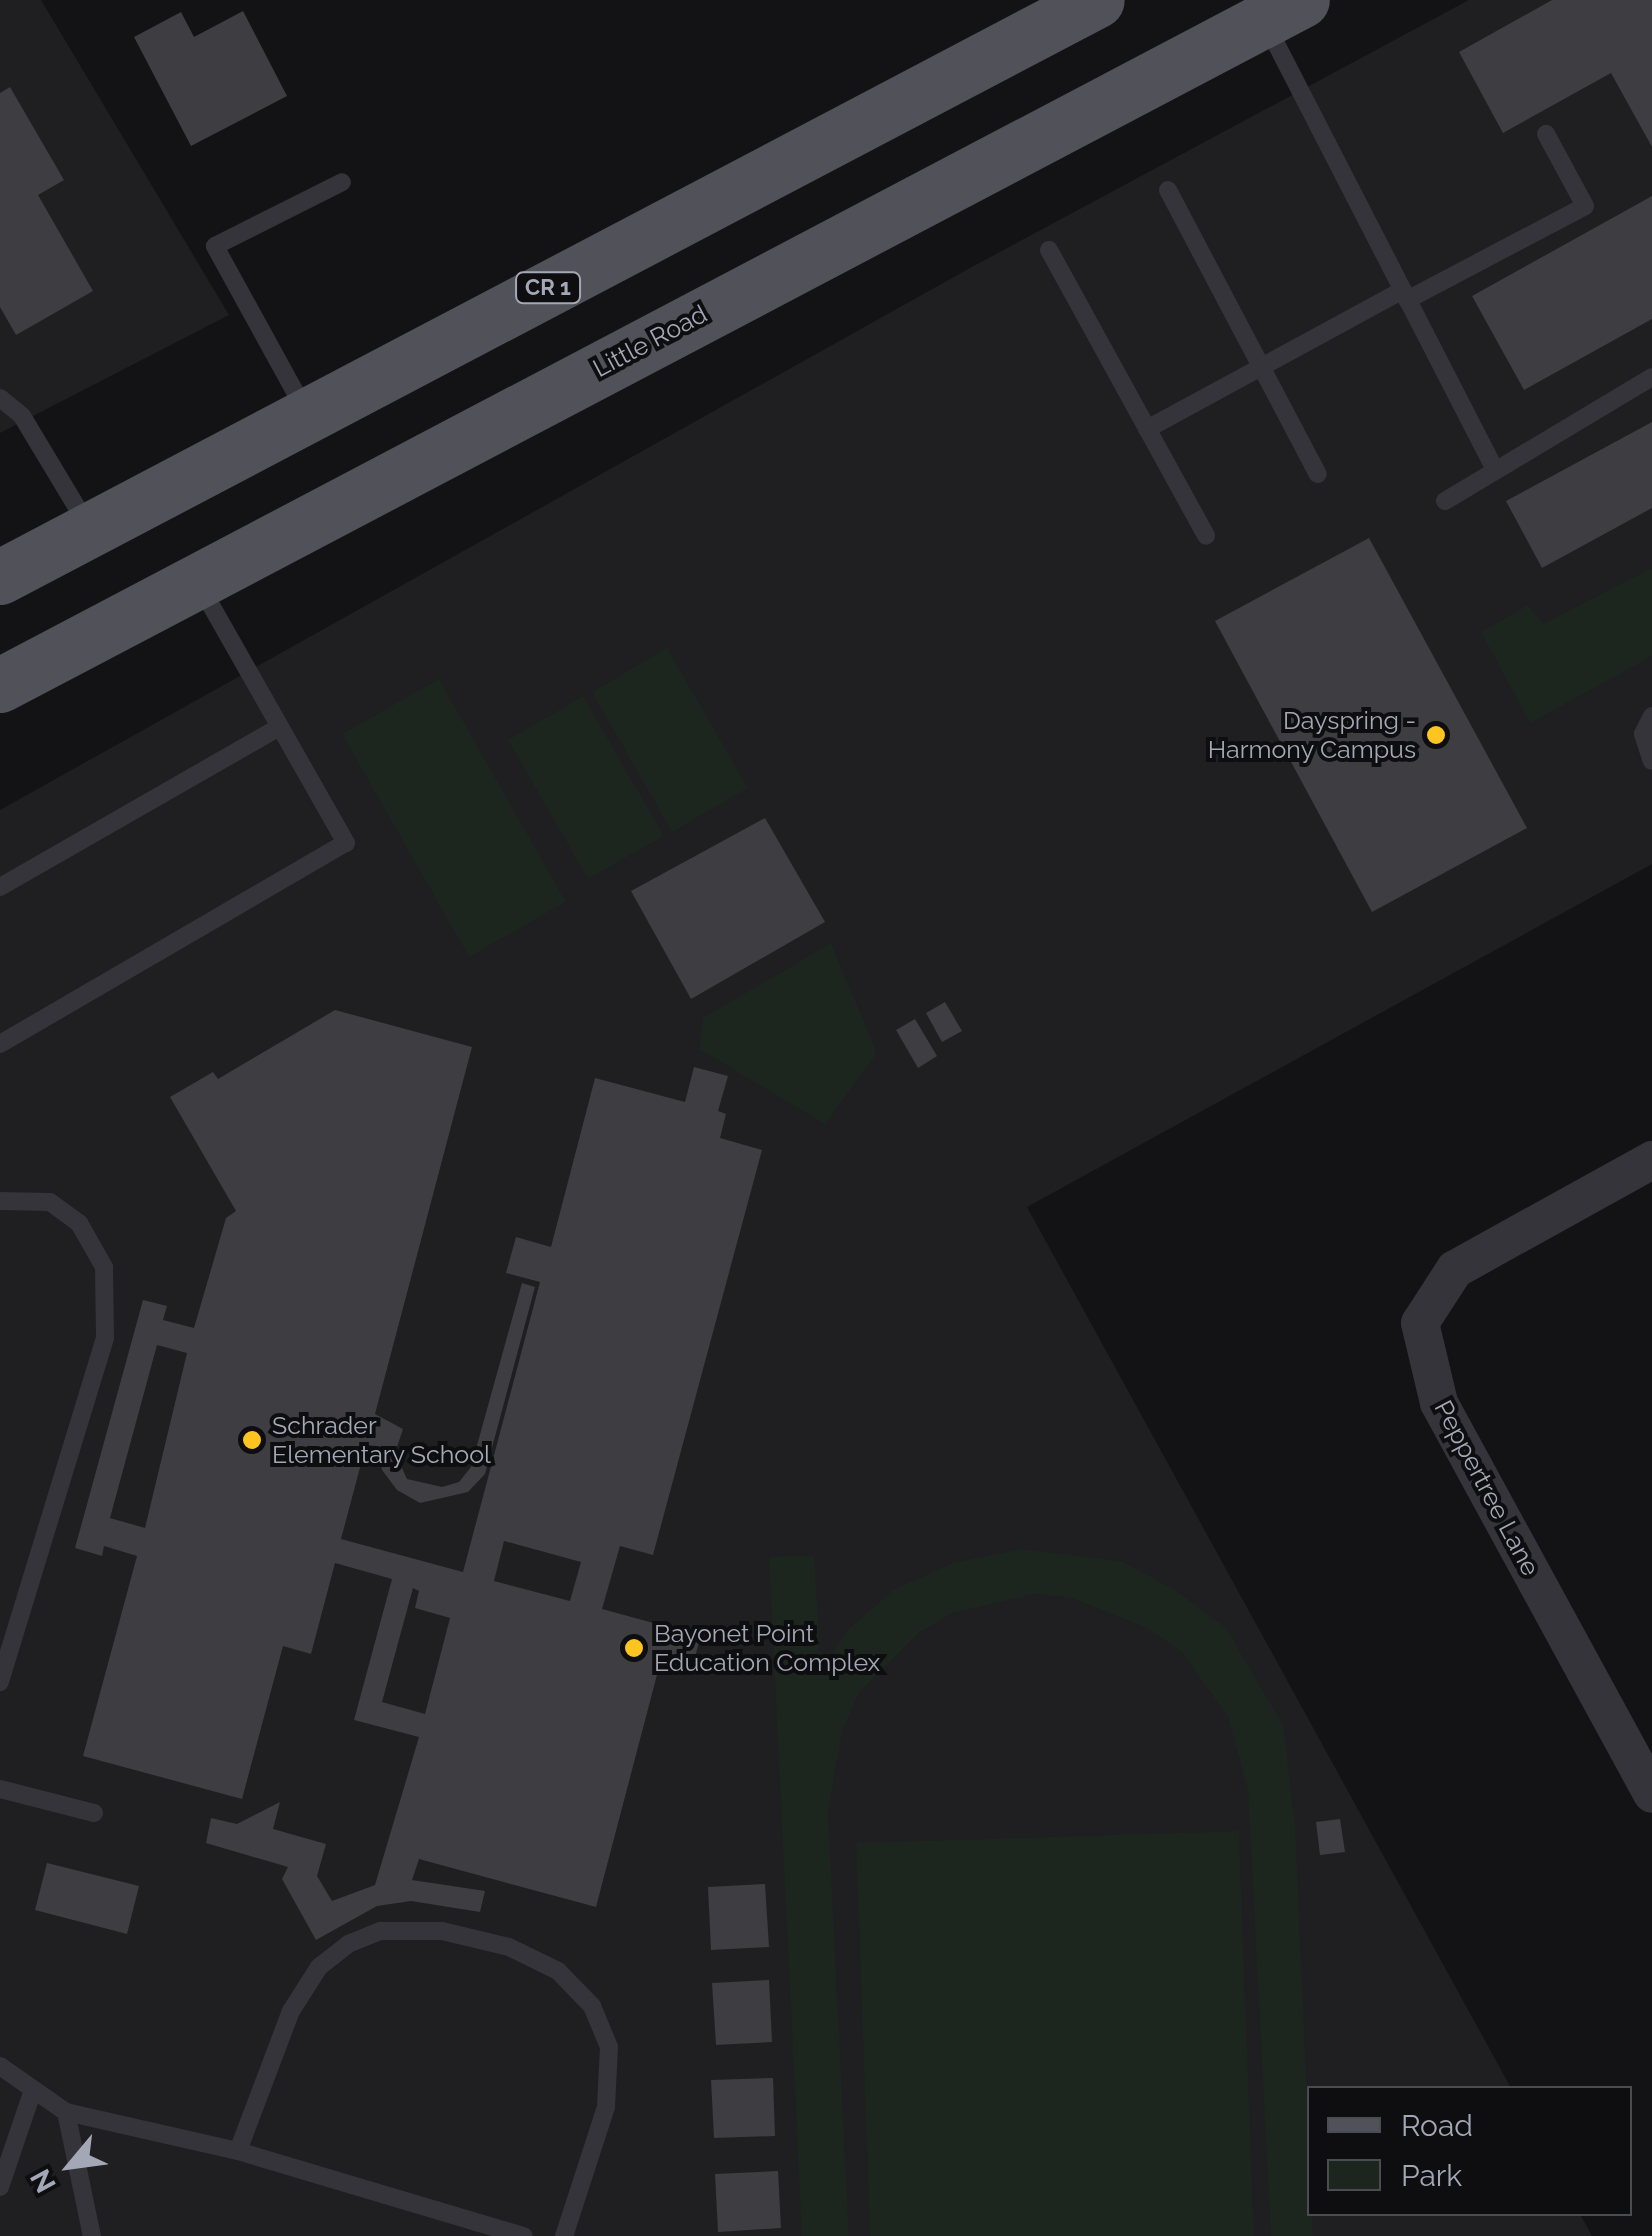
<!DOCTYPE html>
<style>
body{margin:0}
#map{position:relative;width:1652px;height:2236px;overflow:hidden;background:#131315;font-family:Raleway,sans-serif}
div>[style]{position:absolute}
.built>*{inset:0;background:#1f1f22}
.green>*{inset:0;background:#1d251f}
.building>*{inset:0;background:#3d3d42}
.lane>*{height:18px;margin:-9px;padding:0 9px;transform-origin:9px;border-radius:9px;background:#34343a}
.street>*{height:38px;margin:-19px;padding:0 19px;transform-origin:19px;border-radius:19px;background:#34343a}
.primary>*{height:55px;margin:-27.5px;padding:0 27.5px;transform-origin:27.5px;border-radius:27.5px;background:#505159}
.dots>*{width:28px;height:28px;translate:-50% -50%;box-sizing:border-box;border:5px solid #0e0e10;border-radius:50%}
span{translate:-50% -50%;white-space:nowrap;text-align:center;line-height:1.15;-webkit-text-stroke:8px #0e0e10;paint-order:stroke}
.shield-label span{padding:2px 8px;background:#0e0e10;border:2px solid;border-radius:8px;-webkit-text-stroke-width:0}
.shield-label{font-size:22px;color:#a4a8b6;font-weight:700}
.street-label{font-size:25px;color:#a4a8b6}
.poi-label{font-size:25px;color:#a4a8b6}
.right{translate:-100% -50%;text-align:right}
.left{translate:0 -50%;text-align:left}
.legend{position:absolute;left:1307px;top:2086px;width:325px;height:130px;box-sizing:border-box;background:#0e0e10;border:2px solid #4a4c52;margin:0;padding:12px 18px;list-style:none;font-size:30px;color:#a4a8b6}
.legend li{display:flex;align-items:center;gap:20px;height:50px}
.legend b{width:50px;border:2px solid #4a4c52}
.north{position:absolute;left:20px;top:2116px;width:100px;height:100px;-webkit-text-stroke:8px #0e0e10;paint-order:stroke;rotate:241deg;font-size:28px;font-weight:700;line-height:40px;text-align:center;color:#a4a8b6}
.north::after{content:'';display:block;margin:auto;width:35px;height:45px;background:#a4a8b6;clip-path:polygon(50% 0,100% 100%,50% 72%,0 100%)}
</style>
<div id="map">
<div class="built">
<div style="clip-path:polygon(0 0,41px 0,229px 315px,0 433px)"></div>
<div style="clip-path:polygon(1469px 0,1652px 0,1652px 864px,1027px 1207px,1511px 2088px,1310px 2088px,1310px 2214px,1580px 2214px,1592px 2236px,0 2236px,0 810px,970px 268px)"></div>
</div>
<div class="green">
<div style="clip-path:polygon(1652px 568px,1652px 656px,1530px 723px,1481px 632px,1528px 605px,1543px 624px)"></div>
<div style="clip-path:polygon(667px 648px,748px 788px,672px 832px,592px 692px)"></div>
<div style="clip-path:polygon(439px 679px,566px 902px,469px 957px,342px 734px)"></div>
<div style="clip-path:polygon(583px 696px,664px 836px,588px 879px,508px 740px)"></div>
<div style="clip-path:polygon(831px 943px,877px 1053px,825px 1124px,699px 1049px,703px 1018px)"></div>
<div style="clip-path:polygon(1020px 1549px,1121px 1561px,1175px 1590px,1226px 1628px,1283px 1725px,1295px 1824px,1313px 2236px,1271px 2236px,1248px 1790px,1228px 1717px,1182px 1652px,1147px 1628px,1072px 1598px,1034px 1594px,953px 1613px,918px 1633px,859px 1692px,842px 1732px,828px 1811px,849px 2236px,802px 2236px,769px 1557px,814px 1555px,821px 1670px,849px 1629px,893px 1590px,953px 1563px)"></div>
<div style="clip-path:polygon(1239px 1831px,1254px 2236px,870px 2236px,856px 1843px)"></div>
</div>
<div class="building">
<div style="clip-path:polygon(1552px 0,1652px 0,1652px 147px,1611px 73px,1503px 133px,1459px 52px)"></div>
<div style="clip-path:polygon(243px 11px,287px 96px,191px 146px,134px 37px,181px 12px,194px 37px)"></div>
<div style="clip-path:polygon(10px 87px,64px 180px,38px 195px,93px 291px,16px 335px,0 307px,0 93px)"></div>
<div style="clip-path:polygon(1652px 196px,1652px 319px,1524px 390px,1472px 296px)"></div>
<div style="clip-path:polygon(1652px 422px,1652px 508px,1542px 568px,1506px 501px)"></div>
<div style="clip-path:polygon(1369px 538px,1527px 828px,1372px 912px,1215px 621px)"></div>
<div style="clip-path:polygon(765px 818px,825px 922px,691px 999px,631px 891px)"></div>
<div style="clip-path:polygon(945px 1002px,962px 1031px,942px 1042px,926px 1013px)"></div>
<div style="clip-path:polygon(evenodd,335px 1010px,472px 1047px,375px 1414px,403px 1429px,397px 1447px,392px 1446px,407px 1479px,442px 1487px,459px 1482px,471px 1467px,522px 1283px,535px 1287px,485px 1474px,468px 1492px,420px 1503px,397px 1490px,382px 1470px,377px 1446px,366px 1445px,341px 1539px,463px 1572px,540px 1282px,506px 1273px,516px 1237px,551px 1247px,595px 1078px,685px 1102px,694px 1067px,728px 1076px,718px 1111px,726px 1114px,720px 1138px,762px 1150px,653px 1555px,620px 1546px,602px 1609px,701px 1636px,694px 1660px,663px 1652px,596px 1907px,419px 1859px,412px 1880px,485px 1891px,480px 1912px,411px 1901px,377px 1906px,316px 1940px,282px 1879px,288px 1867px,206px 1843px,211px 1818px,237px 1824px,280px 1802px,273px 1829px,326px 1844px,317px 1876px,332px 1901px,375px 1885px,419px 1737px,354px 1720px,392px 1579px,335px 1563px,311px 1654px,283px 1646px,242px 1799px,83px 1756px,137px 1556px,104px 1546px,102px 1556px,75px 1548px,143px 1300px,167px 1306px,163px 1320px,194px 1328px,226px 1218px,236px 1211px,170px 1097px,213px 1072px,218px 1079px,335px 1010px,157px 1345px,187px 1353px,145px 1528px,110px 1518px,157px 1345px,335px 1010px,504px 1541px,581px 1562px,570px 1601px,494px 1581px,504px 1541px,335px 1010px,413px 1588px,419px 1591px,415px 1608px,450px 1618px,425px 1714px,382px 1702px,413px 1588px)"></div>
<div style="clip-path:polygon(915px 1019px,937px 1056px,918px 1068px,896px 1030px)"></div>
<div style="clip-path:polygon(1340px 1819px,1345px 1852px,1320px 1855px,1316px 1822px)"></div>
<div style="clip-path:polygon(47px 1863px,139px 1886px,127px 1934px,35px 1910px)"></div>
<div style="clip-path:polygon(765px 1884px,769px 1947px,711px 1950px,708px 1887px)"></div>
<div style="clip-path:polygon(769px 1980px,772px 2042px,716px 2045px,712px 1983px)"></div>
<div style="clip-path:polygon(773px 2078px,775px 2136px,714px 2138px,711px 2080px)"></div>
<div style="clip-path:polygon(778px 2171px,781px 2228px,718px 2232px,715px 2174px)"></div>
</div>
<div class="lane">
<div style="left:1267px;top:26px;width:499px;rotate:62.8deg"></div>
<div style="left:1168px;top:190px;width:321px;rotate:62.2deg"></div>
<div style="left:1049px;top:250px;width:326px;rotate:61.2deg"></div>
<div style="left:1407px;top:300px;width:201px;rotate:-27.8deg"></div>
<div style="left:1585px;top:206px;width:82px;rotate:-118.4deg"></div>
<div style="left:0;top:398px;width:28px;rotate:39deg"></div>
<div style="left:22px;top:416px;width:126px;rotate:59deg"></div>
<div style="left:305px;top:410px;width:187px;rotate:-118.8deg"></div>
<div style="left:215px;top:246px;width:142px;rotate:-26.7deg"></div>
<div style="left:1147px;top:429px;width:291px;rotate:-28.5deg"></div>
<div style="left:1445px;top:501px;width:241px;rotate:-30.9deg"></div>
<div style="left:1652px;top:716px;width:20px;rotate:117deg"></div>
<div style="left:1643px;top:734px;width:28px;rotate:72deg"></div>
<div style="left:0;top:887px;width:322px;rotate:-29.8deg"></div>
<div style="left:0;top:1044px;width:400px;rotate:-30.2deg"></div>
<div style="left:346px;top:843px;width:293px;rotate:-119.6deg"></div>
<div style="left:0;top:1201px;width:50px;rotate:1.1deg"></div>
<div style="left:50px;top:1202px;width:36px;rotate:36deg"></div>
<div style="left:79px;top:1223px;width:51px;rotate:60.4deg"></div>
<div style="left:104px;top:1267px;width:71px;rotate:89.2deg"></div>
<div style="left:105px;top:1338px;width:360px;rotate:107deg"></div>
<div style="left:0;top:1789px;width:97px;rotate:14.3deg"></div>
<div style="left:0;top:2066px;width:80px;rotate:34.9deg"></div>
<div style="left:66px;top:2112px;width:176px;rotate:12.8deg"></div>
<div style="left:238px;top:2151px;width:298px;rotate:16.6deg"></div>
<div style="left:66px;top:2112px;width:127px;rotate:78.2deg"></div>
<div style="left:238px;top:2151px;width:150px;rotate:-69.3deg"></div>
<div style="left:291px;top:2011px;width:52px;rotate:-57.5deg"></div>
<div style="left:319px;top:1967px;width:37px;rotate:-38deg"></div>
<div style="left:348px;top:1944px;width:35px;rotate:-22deg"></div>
<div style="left:381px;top:1931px;width:61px"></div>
<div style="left:442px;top:1931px;width:69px;rotate:13.4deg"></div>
<div style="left:509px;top:1947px;width:55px;rotate:26.1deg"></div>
<div style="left:558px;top:1971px;width:49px;rotate:45.8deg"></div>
<div style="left:592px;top:2006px;width:44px;rotate:67.5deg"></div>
<div style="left:609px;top:2047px;width:60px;rotate:92.9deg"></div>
<div style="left:606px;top:2107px;width:136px;rotate:108deg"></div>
<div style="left:0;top:2187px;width:102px;rotate:-71.2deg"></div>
</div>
<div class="street">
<div style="left:1652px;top:1160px;width:225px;rotate:151deg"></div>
<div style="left:1455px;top:1269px;width:64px;rotate:122.9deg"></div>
<div style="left:1420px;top:1323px;width:82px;rotate:76.6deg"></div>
<div style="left:1439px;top:1403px;width:445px;rotate:61.4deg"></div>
</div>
<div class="primary">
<div style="left:0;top:577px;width:1239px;rotate:-27.74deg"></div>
<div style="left:0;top:685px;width:1471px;rotate:-27.75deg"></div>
</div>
<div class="dots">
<div style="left:1436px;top:735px;background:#fec521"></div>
<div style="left:252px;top:1440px;background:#fec521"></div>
<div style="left:634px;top:1648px;background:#fec521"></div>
</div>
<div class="shield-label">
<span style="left:548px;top:288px">CR 1</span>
</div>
<div class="street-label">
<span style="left:650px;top:341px;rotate:-28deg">Little Road</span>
<span style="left:1487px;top:1488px;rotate:62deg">Peppertree Lane</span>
</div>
<div class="poi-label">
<span class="right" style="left:1416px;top:735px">Dayspring -<br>Harmony Campus</span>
<span class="left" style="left:272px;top:1440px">Schrader<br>Elementary School</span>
<span class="left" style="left:654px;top:1648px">Bayonet Point<br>Education Complex</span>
</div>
<ul class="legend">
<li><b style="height:12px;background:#505159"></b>Road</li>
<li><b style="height:28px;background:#1d251f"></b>Park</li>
</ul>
<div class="north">N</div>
</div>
